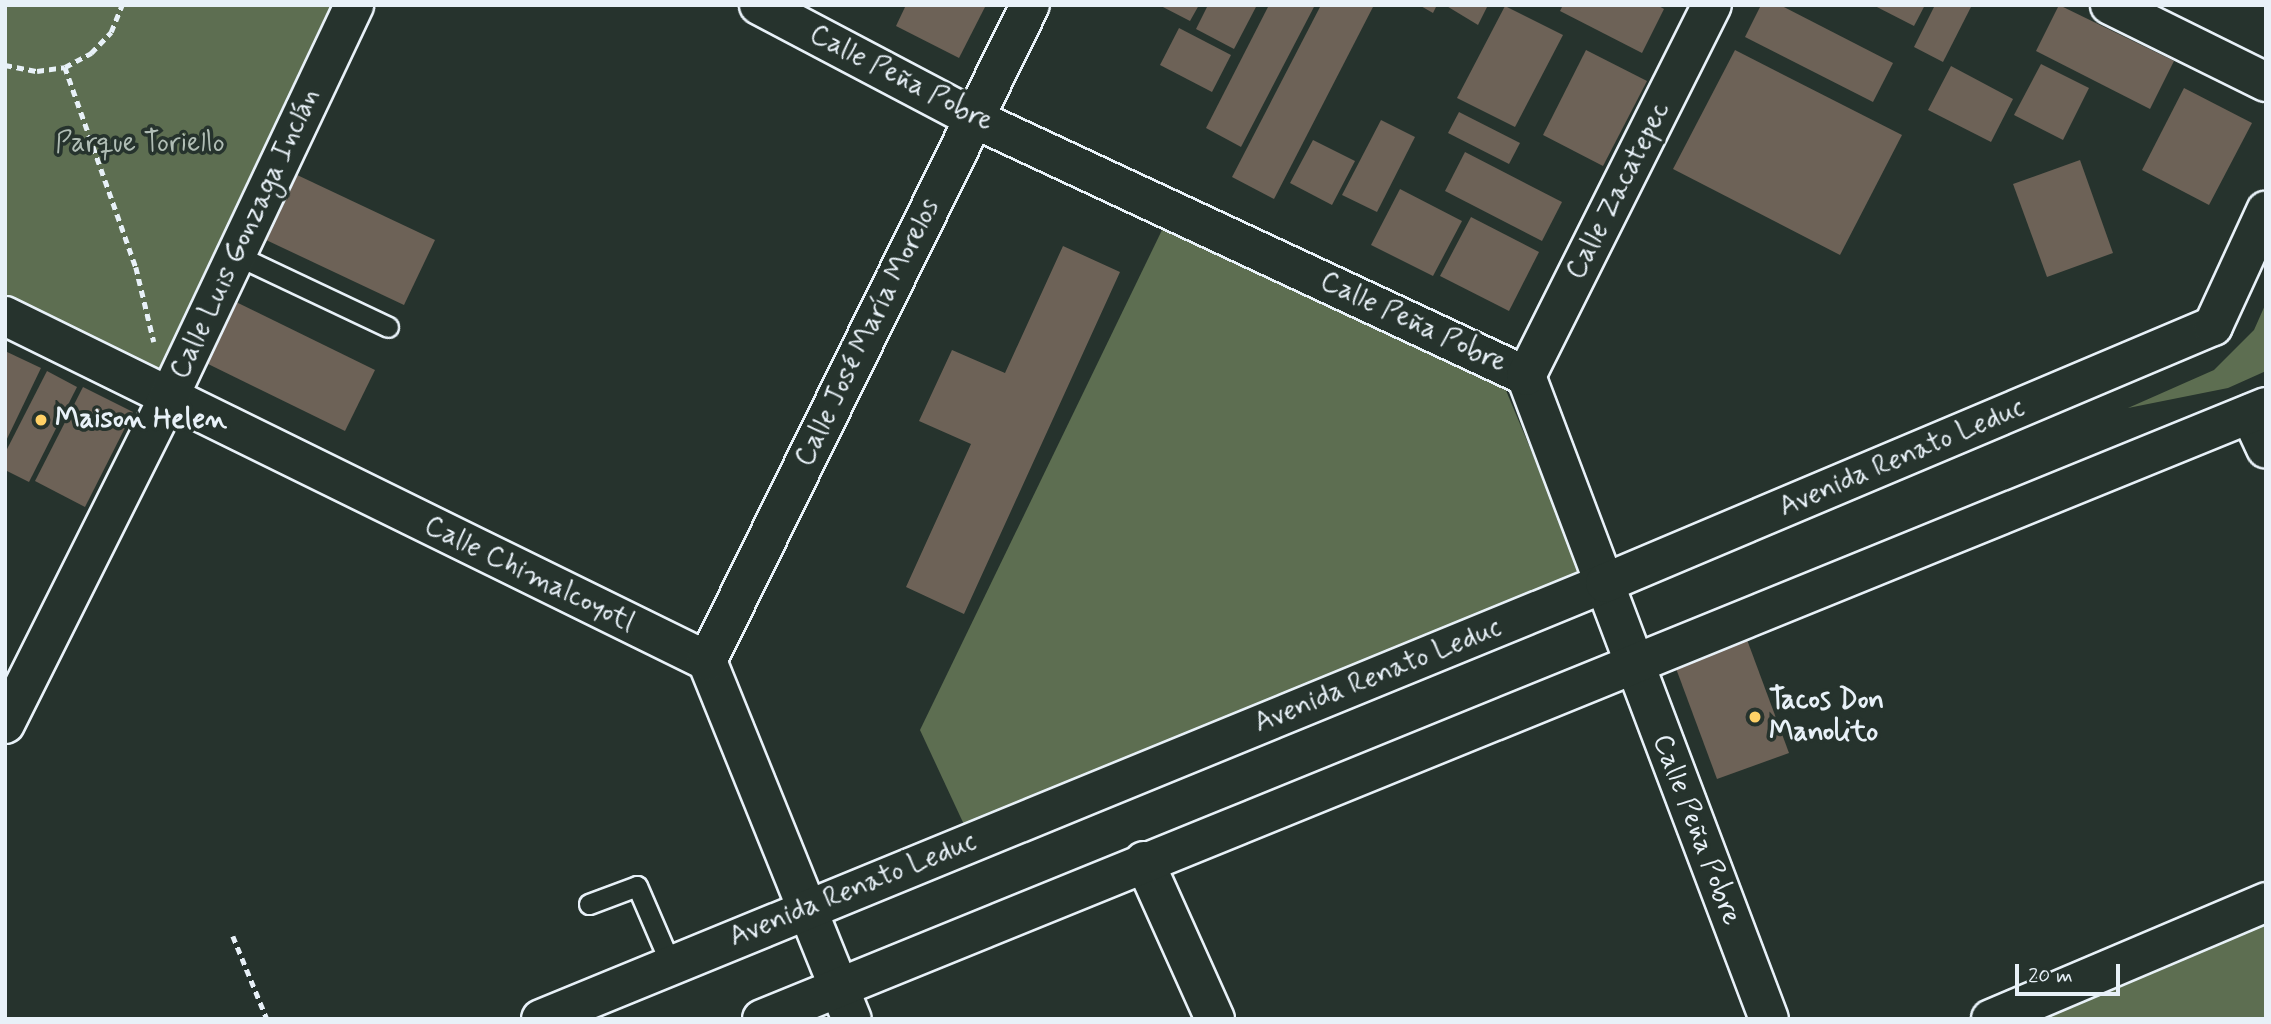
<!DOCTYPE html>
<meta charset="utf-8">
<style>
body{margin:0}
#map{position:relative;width:2271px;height:1024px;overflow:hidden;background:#26332d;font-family:Mynerve,sans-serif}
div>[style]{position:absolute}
.green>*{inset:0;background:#5d6e51}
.building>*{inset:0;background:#6d6257}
.path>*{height:4.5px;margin-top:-2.25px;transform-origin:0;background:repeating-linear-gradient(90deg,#e8f1f8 0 7px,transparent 0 12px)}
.roads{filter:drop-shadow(2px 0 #e8f1f8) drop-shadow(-2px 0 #e8f1f8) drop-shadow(0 2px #e8f1f8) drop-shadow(0 -2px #e8f1f8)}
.service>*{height:19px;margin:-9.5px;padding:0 9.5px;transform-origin:9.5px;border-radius:9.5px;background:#26332d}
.minor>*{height:38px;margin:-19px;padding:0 19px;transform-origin:19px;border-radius:19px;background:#26332d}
.tertiary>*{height:38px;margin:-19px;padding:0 19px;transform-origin:19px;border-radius:19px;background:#26332d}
.dots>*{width:19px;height:19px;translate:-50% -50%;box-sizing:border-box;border:4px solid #26332d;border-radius:50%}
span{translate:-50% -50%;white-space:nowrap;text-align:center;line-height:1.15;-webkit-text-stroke:7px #26332d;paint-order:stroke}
.street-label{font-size:28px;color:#e8f1f8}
.park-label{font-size:28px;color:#b0bdb5}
.poi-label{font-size:28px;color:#e8f1f8;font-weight:700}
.left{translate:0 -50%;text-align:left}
.frame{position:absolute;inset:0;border:7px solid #e8f1f8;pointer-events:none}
.scale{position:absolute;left:2015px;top:964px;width:105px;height:32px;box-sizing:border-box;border:4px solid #e8f1f8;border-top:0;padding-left:9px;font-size:21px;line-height:24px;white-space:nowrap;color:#e8f1f8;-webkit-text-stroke:5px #26332d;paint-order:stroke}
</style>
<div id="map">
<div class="green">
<div style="clip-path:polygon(5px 5px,354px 5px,168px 399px,5px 317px)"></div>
<div style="clip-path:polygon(1163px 228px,1505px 388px,1586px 582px,967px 831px,920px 730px)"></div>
<div style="clip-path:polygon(2266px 303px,2266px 371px,2228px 388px,2128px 408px,2214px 370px,2254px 330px)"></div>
<div style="clip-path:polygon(2266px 920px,2266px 1019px,2010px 1019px)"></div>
</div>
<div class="building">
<div style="clip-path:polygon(906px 5px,986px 5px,959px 58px,896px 26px)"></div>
<div style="clip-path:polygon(1159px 5px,1199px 5px,1190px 21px)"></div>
<div style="clip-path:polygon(1208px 5px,1257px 5px,1234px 49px,1196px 29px)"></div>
<div style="clip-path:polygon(1269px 5px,1315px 5px,1241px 147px,1206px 128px)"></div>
<div style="clip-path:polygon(1321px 5px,1374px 5px,1274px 199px,1232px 177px)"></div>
<div style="clip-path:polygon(1419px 5px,1437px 5px,1433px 13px)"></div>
<div style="clip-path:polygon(1445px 5px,1488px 5px,1478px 25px)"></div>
<div style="clip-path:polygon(1563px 5px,1657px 5px,1664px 9px,1642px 53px,1560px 11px)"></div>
<div style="clip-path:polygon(1761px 5px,1780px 5px,1893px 63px,1873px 102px,1745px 37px)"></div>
<div style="clip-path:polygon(1873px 5px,1925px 5px,1914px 26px)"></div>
<div style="clip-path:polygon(1935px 5px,1972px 5px,1943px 62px,1914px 47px)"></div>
<div style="clip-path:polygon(2059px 5px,2174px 61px,2150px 109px,2036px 51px)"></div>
<div style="clip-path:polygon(1505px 6px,1563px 35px,1515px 127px,1457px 98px)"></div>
<div style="clip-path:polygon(1179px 28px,1231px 55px,1212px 92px,1160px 65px)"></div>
<div style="clip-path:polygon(1586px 50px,1647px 81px,1603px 166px,1543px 135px)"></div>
<div style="clip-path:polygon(1735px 50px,1902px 135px,1840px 255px,1673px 169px)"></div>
<div style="clip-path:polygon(2041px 64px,2089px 88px,2063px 140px,2014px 115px)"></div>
<div style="clip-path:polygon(1951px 66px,2013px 99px,1991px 142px,1928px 110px)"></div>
<div style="clip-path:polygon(2184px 88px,2252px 123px,2209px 205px,2142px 170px)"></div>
<div style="clip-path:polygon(1459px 112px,1520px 143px,1509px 164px,1448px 133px)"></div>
<div style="clip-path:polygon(1381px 120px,1415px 137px,1377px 212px,1342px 195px)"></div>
<div style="clip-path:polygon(1313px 140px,1355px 161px,1332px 205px,1290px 183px)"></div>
<div style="clip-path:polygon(1465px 152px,1562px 202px,1542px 241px,1445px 191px)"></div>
<div style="clip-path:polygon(2080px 160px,2113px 253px,2047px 277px,2013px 184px)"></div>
<div style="clip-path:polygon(295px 174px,435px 240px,404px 305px,264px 239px)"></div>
<div style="clip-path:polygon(1400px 189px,1462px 221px,1433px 276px,1371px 245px)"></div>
<div style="clip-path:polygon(1471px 217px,1539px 252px,1509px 311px,1440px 276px)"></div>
<div style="clip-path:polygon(1063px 246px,1120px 272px,964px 614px,906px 587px,971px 444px,919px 421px,952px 350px,1005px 373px)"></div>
<div style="clip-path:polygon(234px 301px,375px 370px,345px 431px,204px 362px)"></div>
<div style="clip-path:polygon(5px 351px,41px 368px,5px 443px)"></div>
<div style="clip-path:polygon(47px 371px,77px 387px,29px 482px,5px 470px,5px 453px)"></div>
<div style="clip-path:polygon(83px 387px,133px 412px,85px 507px,35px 481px)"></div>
<div style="clip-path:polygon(1746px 637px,1789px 753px,1717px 779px,1674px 663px)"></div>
</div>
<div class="path">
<div style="left:5px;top:65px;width:33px;rotate:11deg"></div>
<div style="left:37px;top:71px;width:28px;rotate:-8deg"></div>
<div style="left:65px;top:67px;width:30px;rotate:-28deg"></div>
<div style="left:91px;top:53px;width:29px;rotate:-46deg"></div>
<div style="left:111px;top:32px;width:29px;rotate:-68deg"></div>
<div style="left:65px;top:67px;width:212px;rotate:70.5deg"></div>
<div style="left:136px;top:267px;width:77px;rotate:76.5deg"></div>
<div style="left:233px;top:936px;width:90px;rotate:67.7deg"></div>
</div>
<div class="roads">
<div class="service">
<div style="left:236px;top:255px;width:168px;rotate:25.3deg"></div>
<div style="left:589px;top:904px;width:51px;rotate:-20.6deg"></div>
<div style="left:637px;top:886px;width:86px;rotate:66.7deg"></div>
</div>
<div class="minor">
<div style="left:759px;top:5px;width:242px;rotate:27.8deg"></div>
<div style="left:973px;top:118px;width:610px;rotate:25.01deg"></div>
<div style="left:1526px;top:376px;width:687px;rotate:69.3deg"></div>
<div style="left:2110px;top:5px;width:174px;rotate:26.3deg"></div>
<div style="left:5px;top:316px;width:782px;rotate:26.17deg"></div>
<div style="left:707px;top:661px;width:386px;rotate:68deg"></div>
<div style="left:1526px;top:376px;width:415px;rotate:-63.4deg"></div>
<div style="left:2250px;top:414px;width:38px;rotate:65deg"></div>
<div style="left:707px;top:661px;width:731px;rotate:-63.79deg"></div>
<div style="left:5px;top:724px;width:364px;rotate:-63.4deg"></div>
<div style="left:168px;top:399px;width:436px;rotate:-64.7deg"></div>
<div style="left:1144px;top:861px;width:173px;rotate:65.8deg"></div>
<div style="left:1991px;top:1019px;width:299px;rotate:-23deg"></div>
</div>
<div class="tertiary">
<div style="left:541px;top:1019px;width:1150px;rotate:-22.28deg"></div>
<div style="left:1605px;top:583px;width:660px;rotate:-22.91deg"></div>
<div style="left:2213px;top:326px;width:127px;rotate:-65.3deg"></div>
<div style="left:762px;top:1019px;width:1624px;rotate:-22.14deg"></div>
</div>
</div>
<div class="dots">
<div style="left:41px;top:420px;background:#ffd166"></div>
<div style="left:1755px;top:717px;background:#ffd166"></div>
</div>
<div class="street-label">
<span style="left:901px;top:79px;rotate:27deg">Calle Peña Pobre</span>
<span style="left:1619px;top:191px;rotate:-63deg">Calle Zacatepec</span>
<span style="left:246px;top:234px;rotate:-65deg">Calle Luis Gonzaga Inclán</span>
<span style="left:1413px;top:323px;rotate:25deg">Calle Peña Pobre</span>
<span style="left:868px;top:333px;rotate:-64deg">Calle José María Morelos</span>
<span style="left:1902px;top:458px;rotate:-23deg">Avenida Renato Leduc</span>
<span style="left:529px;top:575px;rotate:26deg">Calle Chimalcoyotl</span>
<span style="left:1378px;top:676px;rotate:-22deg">Avenida Renato Leduc</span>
<span style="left:1696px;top:830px;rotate:69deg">Calle Peña Pobre</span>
<span style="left:853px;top:890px;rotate:-22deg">Avenida Renato Leduc</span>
</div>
<div class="park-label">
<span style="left:140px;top:144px">Parque Toriello</span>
</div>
<div class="poi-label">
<span class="left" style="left:55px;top:420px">Maison Helen</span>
<span class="left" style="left:1769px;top:717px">Tacos Don<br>Manolito</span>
</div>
<div class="frame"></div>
<div class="scale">20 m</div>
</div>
